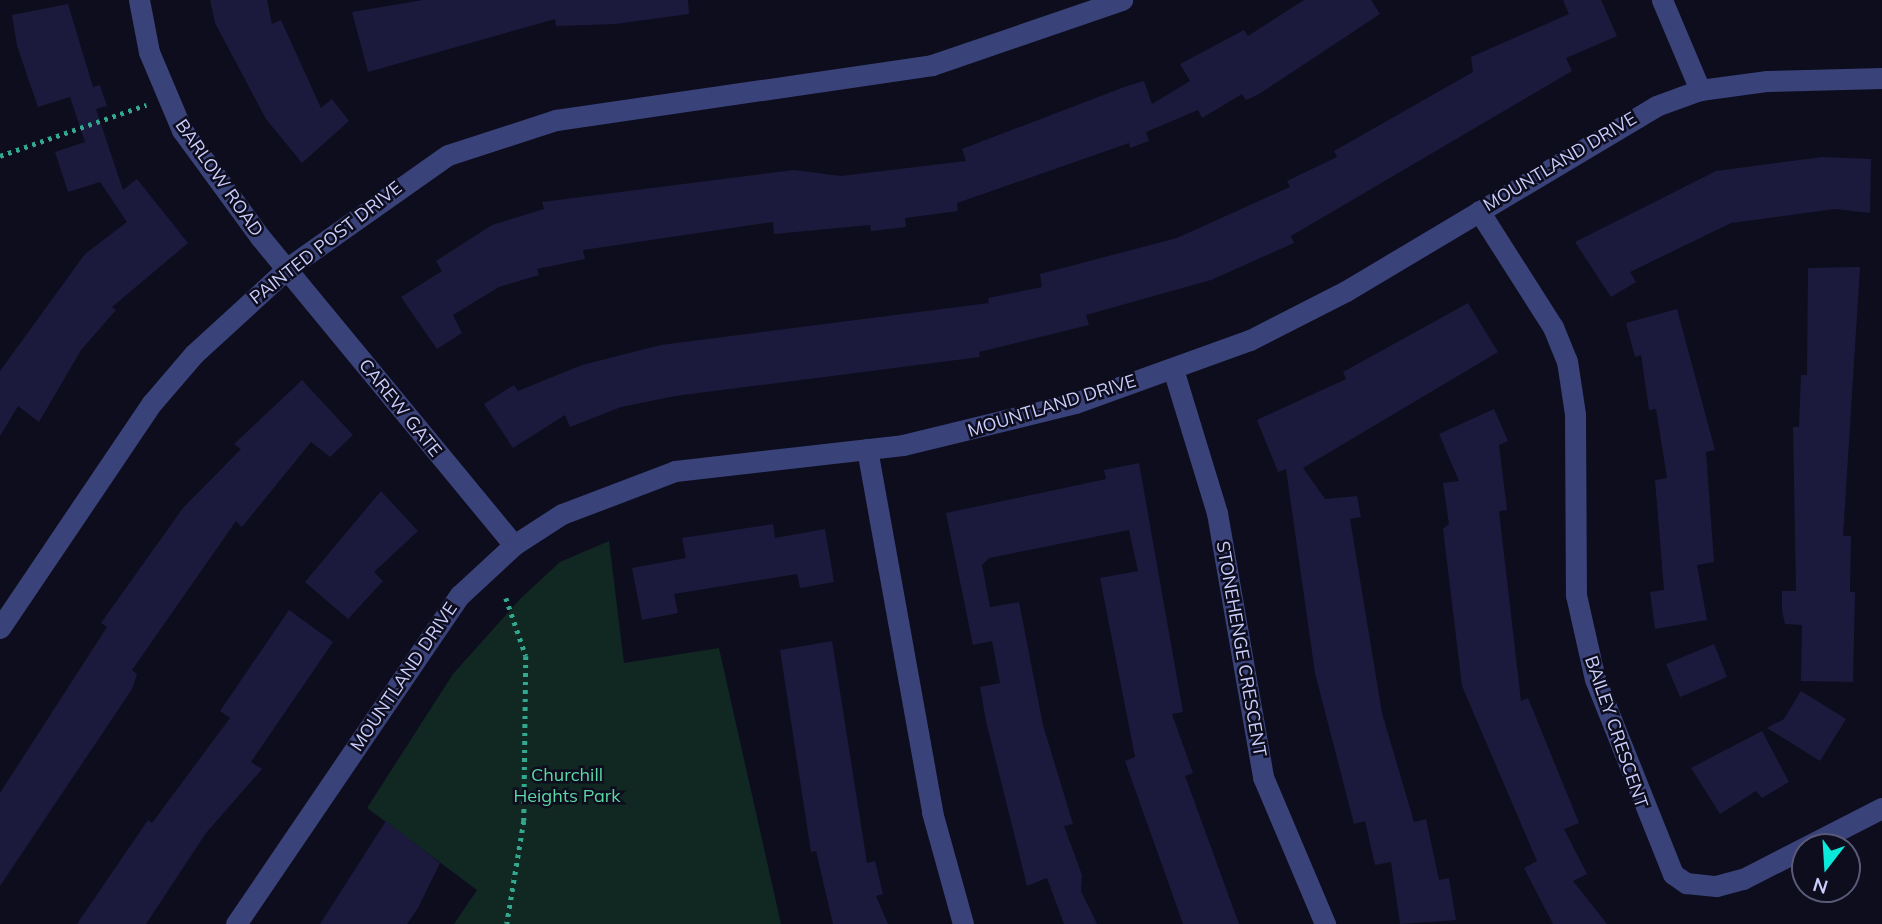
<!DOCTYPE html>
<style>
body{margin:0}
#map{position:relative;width:1882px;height:924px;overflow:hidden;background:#0d0d1d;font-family:Mulish,sans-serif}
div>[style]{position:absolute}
.green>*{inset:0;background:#102722}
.building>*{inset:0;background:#1b1a3d}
.path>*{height:4.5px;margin-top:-2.25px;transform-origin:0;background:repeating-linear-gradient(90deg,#32a98e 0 3.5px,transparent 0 8.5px)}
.minor>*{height:21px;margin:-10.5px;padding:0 10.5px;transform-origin:10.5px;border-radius:10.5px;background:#3a427a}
span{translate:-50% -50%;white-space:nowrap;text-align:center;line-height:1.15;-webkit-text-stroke:5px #0d0d1d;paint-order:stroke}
.street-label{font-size:18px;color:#cbcefd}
.park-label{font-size:18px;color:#5cd8a4}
.north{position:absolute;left:1791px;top:833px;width:70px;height:70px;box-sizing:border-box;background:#0d0d1d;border:2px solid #595a77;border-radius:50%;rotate:197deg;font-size:19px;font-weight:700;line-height:28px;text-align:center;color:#cbcefd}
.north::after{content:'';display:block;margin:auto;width:24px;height:32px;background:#0be9da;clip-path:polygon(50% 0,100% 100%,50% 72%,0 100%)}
</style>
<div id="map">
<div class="green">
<div style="clip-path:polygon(609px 541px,624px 663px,719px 648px,781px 924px,454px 924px,477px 890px,367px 808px,453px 674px,521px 598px,560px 562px)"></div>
</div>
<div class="building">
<div style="clip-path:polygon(210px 0,267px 0,272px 24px,281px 20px,321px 108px,332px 99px,349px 121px,302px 163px,266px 119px,215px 23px)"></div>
<div style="clip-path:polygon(423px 0,688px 0,689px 14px,615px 24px,556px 26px,555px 19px,368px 72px,352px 12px)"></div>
<div style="clip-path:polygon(1304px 0,1371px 0,1380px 14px,1259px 94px,1246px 100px,1242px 94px,1202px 118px,1198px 110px,1146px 132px,1149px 141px,1130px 148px,1129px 143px,957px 203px,958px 211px,905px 218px,906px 227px,871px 231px,870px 225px,774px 234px,773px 222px,583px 250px,585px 259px,537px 269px,539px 275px,499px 287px,453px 315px,462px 333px,437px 349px,401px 297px,442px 271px,436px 261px,492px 225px,544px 209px,542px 202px,794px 170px,841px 176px,966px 161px,962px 149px,1127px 86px,1144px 81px,1152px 104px,1190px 81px,1180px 64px,1244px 30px,1248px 36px)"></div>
<div style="clip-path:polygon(1563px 0,1601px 0,1617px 36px,1566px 58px,1572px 71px,1291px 236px,1294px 243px,1211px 280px,1086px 315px,1089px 325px,979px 352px,980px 357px,675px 396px,621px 407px,570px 427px,565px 415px,513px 448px,484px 404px,514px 385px,518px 391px,582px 365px,661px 345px,989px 303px,988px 298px,1042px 287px,1040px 274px,1177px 238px,1290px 187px,1287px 181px,1337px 157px,1334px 151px,1473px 72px,1471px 57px,1569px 14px)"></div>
<div style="clip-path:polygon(68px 4px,93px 87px,100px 85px,107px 106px,96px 109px,123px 190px,137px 179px,188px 243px,112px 307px,116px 310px,81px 350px,39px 422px,18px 406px,0 436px,0 371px,85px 254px,127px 222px,100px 182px,68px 192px,55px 152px,85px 142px,70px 97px,38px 107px,17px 46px,12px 15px)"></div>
<div style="clip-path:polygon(1822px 157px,1871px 159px,1870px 213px,1835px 209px,1731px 223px,1630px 272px,1636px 282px,1611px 297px,1575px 242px,1716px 171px)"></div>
<div style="clip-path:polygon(1860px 267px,1843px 536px,1851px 536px,1850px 592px,1855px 592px,1853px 682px,1801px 681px,1802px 625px,1785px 624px,1782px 611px,1782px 591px,1796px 591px,1793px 427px,1799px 427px,1801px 375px,1807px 375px,1808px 268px)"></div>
<div style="clip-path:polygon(1468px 303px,1498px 352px,1303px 468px,1325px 499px,1357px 496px,1361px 517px,1350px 519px,1382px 713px,1414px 822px,1426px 819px,1439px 880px,1449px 878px,1456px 920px,1400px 924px,1391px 862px,1375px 865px,1365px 821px,1354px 824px,1315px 673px,1286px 469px,1278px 472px,1257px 420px,1346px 379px,1343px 372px)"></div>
<div style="clip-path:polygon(1677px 309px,1715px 450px,1706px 452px,1714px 562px,1697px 565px,1707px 620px,1655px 629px,1650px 592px,1664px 590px,1655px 480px,1667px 478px,1656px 409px,1649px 410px,1641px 355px,1635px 357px,1626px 323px)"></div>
<div style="clip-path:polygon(302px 380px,353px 435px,330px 457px,311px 442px,242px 527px,236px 521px,132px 670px,137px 674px,132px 689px,0 886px,0 793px,107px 627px,101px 623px,183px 508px,241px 449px,234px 444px)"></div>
<div style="clip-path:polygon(1494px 409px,1508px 441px,1499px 445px,1507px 510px,1499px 511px,1521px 701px,1528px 698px,1579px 823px,1564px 829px,1587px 874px,1573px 881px,1607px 924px,1553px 924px,1524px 868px,1537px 861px,1462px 686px,1443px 529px,1449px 524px,1443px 483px,1459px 481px,1439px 434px)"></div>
<div style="clip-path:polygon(1139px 463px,1183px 712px,1172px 714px,1193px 773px,1185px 776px,1239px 924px,1183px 924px,1125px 761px,1135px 757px,1100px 578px,1138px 571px,1129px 530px,989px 558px,982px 565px,990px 607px,1019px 602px,1043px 725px,1073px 824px,1064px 826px,1082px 875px,1081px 891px,1097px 924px,1064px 924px,1047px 878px,1027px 886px,986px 721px,980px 687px,1000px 683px,992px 641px,973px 645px,946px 513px,1106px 479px,1104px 470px)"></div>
<div style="clip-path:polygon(381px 491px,418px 531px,374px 572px,383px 581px,348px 619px,305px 582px)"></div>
<div style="clip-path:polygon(773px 524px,775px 538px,825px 529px,834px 582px,800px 588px,797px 574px,674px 594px,678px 613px,642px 620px,632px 568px,686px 558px,682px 538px)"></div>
<div style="clip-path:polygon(289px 610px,333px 642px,251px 762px,262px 769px,206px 833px,146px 924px,77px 924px,148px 820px,152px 823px,230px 718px,220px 711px)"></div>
<div style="clip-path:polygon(832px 641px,867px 863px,875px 861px,883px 894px,876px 896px,888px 924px,833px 924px,816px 851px,811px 852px,780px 650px)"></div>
<div style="clip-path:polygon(1714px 644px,1727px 677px,1680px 697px,1666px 664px)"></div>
<div style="clip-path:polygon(1801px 691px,1846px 719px,1820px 761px,1767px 728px,1784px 719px)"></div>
<div style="clip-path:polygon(1762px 731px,1789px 782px,1762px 798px,1756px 791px,1720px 814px,1691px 768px)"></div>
<div style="clip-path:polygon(386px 821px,440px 863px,418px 908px,407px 924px,320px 924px)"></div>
</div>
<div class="path">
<div style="left:0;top:156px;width:155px;rotate:-19.3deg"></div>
<div style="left:506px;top:598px;width:61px;rotate:71deg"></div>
<div style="left:526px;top:656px;width:165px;rotate:90.7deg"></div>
<div style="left:524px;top:821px;width:104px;rotate:99.4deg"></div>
</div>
<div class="minor">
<div style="left:139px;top:0;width:53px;rotate:79.1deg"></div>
<div style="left:149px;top:52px;width:85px;rotate:67.1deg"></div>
<div style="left:182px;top:130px;width:132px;rotate:53.9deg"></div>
<div style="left:260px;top:237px;width:399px;rotate:50.5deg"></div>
<div style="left:1662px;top:0;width:98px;rotate:67.1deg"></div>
<div style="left:1479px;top:211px;width:138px;rotate:57.5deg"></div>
<div style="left:1553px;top:327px;width:37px;rotate:68deg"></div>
<div style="left:1567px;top:361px;width:54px;rotate:81.4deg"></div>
<div style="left:1575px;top:414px;width:181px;rotate:89.7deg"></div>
<div style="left:1576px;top:595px;width:86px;rotate:77.3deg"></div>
<div style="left:1595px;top:679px;width:210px;rotate:68.2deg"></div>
<div style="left:1673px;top:874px;width:16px;rotate:35deg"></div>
<div style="left:1686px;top:883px;width:30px;rotate:6deg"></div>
<div style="left:1716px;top:886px;width:28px;rotate:-15deg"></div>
<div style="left:1743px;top:879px;width:156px;rotate:-27.1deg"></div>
<div style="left:1173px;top:369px;width:151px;rotate:73deg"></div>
<div style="left:1217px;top:513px;width:268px;rotate:80.1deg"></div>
<div style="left:1263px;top:777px;width:160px;rotate:67.1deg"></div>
<div style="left:867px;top:449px;width:369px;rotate:79.8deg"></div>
<div style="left:932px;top:812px;width:116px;rotate:74.5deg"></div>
<div style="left:0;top:628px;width:272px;rotate:-56deg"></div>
<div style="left:152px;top:403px;width:65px;rotate:-49.4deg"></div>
<div style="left:194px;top:354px;width:129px;rotate:-42.5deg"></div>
<div style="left:289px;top:267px;width:194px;rotate:-35.2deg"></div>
<div style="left:448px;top:155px;width:114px;rotate:-18deg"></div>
<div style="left:556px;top:120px;width:380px;rotate:-8.3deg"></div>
<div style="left:932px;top:65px;width:201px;rotate:-18.9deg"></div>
<div style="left:236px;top:924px;width:398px;rotate:-55.8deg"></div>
<div style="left:460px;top:595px;width:74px;rotate:-42.8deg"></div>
<div style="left:514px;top:545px;width:57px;rotate:-32.9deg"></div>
<div style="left:562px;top:514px;width:121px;rotate:-20.8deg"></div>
<div style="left:675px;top:471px;width:229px;rotate:-6.5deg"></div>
<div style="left:903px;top:445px;width:177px;rotate:-13.7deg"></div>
<div style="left:1075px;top:403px;width:186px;rotate:-19.8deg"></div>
<div style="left:1250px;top:340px;width:108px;rotate:-27deg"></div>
<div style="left:1346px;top:291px;width:361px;rotate:-30.8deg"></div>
<div style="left:1656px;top:106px;width:47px;rotate:-20deg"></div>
<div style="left:1700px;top:90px;width:68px;rotate:-7.7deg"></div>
<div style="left:1767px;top:81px;width:115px;rotate:-1.5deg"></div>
</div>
<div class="street-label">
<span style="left:1560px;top:162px;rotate:-31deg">MOUNTLAND DRIVE</span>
<span style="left:219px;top:178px;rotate:55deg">BARLOW ROAD</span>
<span style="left:326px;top:243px;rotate:-38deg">PAINTED POST DRIVE</span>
<span style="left:1052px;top:406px;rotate:-17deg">MOUNTLAND DRIVE</span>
<span style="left:400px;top:408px;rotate:51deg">CAREW GATE</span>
<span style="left:1241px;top:649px;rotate:80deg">STONEHENGE CRESCENT</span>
<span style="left:404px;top:677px;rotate:-56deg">MOUNTLAND DRIVE</span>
<span style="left:1616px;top:732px;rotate:71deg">BAILEY CRESCENT</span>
</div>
<div class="park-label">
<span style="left:567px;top:786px">Churchill<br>Heights Park</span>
</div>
<div class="north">N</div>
</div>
